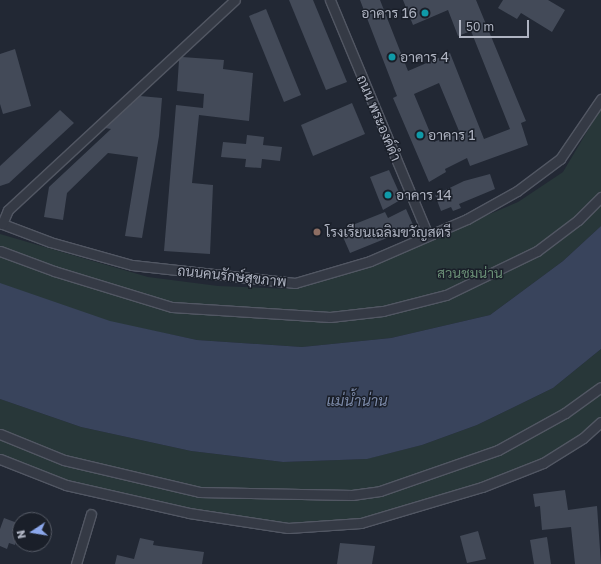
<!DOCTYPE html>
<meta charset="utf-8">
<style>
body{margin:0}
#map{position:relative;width:601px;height:564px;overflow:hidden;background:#222834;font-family:"Golos Text",Sarabun,sans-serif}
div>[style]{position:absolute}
.green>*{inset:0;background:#283739}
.water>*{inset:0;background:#39445c}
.building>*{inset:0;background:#434a58}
.roads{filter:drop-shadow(1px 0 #525763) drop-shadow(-1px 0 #525763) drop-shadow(0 1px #525763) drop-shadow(0 -1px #525763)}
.minor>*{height:9px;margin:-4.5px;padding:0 4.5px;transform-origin:4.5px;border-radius:4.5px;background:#353a45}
.dots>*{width:11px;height:11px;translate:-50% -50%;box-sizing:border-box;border:2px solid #1a1f29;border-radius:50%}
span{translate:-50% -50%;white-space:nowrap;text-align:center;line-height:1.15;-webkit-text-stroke:3px #1a1f29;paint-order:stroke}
.poi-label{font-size:14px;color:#afb4c2}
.right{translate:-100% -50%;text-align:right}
.left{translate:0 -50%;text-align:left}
.street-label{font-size:14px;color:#afb4c2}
.park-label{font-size:14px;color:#6a8f76}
.water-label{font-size:15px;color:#7b89a7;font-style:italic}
.north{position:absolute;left:12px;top:512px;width:40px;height:40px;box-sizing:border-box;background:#1a1f29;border:1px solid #565b66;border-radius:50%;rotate:258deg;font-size:11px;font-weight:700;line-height:16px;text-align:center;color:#afb4c2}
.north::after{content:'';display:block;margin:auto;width:14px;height:18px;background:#8ba7eb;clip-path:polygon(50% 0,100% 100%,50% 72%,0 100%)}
.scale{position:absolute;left:459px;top:20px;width:70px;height:18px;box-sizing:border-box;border:2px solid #afb4c2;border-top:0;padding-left:5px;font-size:12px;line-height:14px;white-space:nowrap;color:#afb4c2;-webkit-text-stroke:3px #1a1f29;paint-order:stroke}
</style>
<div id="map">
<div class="green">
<div style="clip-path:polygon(601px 108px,601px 226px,563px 261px,490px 315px,391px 338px,302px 347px,197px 340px,96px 319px,0 289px,0 234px,148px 277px,218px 286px,292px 289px,393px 255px,518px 202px,563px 172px)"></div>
<div style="clip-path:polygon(601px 349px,601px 422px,543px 463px,361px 523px,281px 527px,66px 485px,0 459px,0 399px,81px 427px,191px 451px,283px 462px,366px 459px,422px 445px,477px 425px,553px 388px)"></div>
</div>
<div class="water">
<div style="clip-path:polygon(601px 226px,601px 349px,553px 388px,477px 425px,422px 445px,367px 459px,283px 462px,191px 451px,81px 427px,0 399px,0 283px,110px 321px,197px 340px,302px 347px,391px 338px,490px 315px,563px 261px)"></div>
</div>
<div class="building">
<div style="clip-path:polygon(289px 0,313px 0,347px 82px,326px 90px)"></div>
<div style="clip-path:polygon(evenodd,360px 0,380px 0,408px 71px,450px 53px,484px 139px,510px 129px,471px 31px,458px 36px,448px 10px,413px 25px,403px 0,476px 0,526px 121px,521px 123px,528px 145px,470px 166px,467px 158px,445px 169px,446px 172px,429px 182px,393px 98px,397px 96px,360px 0,439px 83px,459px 131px,434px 142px,414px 94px,439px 83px)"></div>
<div style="clip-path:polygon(503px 0,548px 0,565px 10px,552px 32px,521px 13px,517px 19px,498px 8px)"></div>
<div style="clip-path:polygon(266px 9px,301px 95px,284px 102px,249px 16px)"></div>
<div style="clip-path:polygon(15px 49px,31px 106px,3px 114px,0 104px,0 54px)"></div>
<div style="clip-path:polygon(182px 57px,224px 60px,223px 69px,253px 73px,249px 121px,199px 115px,192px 183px,213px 185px,210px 254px,164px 251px,176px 105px,203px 108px,204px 94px,177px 91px,179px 60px)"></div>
<div style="clip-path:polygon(140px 96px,162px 98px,159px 136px,142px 238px,125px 236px,138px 157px,108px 153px,67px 193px,63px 220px,44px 217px,49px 187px,111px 129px,105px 128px)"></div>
<div style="clip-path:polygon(352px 103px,365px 134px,313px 156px,301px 125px)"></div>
<div style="clip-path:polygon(60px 110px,74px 123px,9px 183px,0 186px,0 166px)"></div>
<div style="clip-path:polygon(247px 135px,264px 137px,263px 145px,282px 147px,280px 161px,262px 159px,261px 168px,245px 167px,246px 159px,221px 157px,223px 142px,246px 144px)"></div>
<div style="clip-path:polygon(389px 170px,402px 199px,383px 210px,370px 177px)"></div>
<div style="clip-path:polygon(490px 174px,495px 189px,459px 204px,461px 208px,453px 211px,451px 207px,441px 211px,435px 195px,464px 181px)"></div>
<div style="clip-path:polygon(406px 209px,414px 227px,350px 253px,340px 230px,385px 212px,388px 218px)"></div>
<div style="clip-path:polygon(565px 490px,568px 510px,597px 506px,601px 564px,575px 564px,571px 527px,542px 530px,540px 506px,535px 507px,533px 494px)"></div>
<div style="clip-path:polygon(4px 518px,20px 524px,15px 545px,9px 543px,7px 549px,0 546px,0 529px)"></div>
<div style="clip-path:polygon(478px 531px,486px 559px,467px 563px,460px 536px)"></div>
<div style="clip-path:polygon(547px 537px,551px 564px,534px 564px,530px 540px)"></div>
<div style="clip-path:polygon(140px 538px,154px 541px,153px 545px,159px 546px,204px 552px,202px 564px,115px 564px,117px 555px,134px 559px)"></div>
<div style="clip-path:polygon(340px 543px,375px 546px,372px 564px,337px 564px)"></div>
</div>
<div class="roads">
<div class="minor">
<div style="left:330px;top:0;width:255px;rotate:67.4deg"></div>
<div style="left:0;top:223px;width:53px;rotate:20.8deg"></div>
<div style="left:50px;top:242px;width:85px;rotate:15.7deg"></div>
<div style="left:132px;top:265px;width:164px;rotate:6.3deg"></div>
<div style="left:295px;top:283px;width:78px;rotate:-16.3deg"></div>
<div style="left:370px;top:261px;width:106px;rotate:-23.4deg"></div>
<div style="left:467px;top:219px;width:57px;rotate:-29.2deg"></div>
<div style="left:517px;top:191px;width:54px;rotate:-36.7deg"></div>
<div style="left:560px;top:159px;width:73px;rotate:-55.7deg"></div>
<div style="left:2px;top:224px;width:15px;rotate:-67deg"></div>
<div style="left:8px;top:210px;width:309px;rotate:-42.8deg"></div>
<div style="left:0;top:251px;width:58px;rotate:20.3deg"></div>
<div style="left:54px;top:271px;width:123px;rotate:17deg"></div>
<div style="left:172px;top:307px;width:158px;rotate:3.6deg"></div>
<div style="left:330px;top:317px;width:53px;rotate:-6.5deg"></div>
<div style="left:383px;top:311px;width:65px;rotate:-14.3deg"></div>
<div style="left:446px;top:295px;width:101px;rotate:-25.8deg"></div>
<div style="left:537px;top:251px;width:51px;rotate:-37.1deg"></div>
<div style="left:578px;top:220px;width:33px;rotate:-45deg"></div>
<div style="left:0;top:434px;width:69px;rotate:22.1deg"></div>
<div style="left:64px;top:460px;width:139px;rotate:13.3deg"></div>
<div style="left:199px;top:492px;width:153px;rotate:1.1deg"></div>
<div style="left:352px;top:495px;width:28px;rotate:-8deg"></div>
<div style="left:380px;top:491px;width:125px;rotate:-19.2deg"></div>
<div style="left:498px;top:450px;width:77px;rotate:-28.9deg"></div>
<div style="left:565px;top:413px;width:44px;rotate:-35.8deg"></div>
<div style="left:0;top:459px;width:71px;rotate:21.5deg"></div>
<div style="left:66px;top:485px;width:126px;rotate:12.8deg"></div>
<div style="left:189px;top:513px;width:100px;rotate:8.6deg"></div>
<div style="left:288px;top:528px;width:73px;rotate:-3.9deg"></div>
<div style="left:361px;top:523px;width:126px;rotate:-16.6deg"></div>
<div style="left:482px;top:487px;width:66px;rotate:-21.5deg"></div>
<div style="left:543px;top:463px;width:47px;rotate:-32deg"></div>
<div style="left:583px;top:438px;width:24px;rotate:-42deg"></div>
<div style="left:76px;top:564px;width:52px;rotate:-73.3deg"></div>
</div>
</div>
<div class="dots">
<div style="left:425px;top:13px;background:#0f9aa8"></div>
<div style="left:392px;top:57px;background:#0f9aa8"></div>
<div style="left:420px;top:135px;background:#0f9aa8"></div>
<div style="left:388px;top:195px;background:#0f9aa8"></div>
<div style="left:317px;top:232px;background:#8d6e63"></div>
</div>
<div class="poi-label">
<span class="right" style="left:417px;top:13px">อาคาร 16</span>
<span class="left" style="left:400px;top:57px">อาคาร 4</span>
<span class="left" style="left:428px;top:135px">อาคาร 1</span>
<span class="left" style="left:396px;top:195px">อาคาร 14</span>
<span class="left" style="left:325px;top:232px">โรงเรียนเฉลิมขวัญสตรี</span>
</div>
<div class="street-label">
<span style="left:379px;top:118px;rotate:67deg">ถนน พระองค์ดำ</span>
<span style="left:232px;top:276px;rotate:6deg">ถนนคนรักษ์สุขภาพ</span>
</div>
<div class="park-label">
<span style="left:470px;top:273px">สวนชมน่าน</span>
</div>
<div class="water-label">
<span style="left:357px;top:401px">แม่น้ำน่าน</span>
</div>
<div class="north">N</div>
<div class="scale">50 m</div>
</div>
